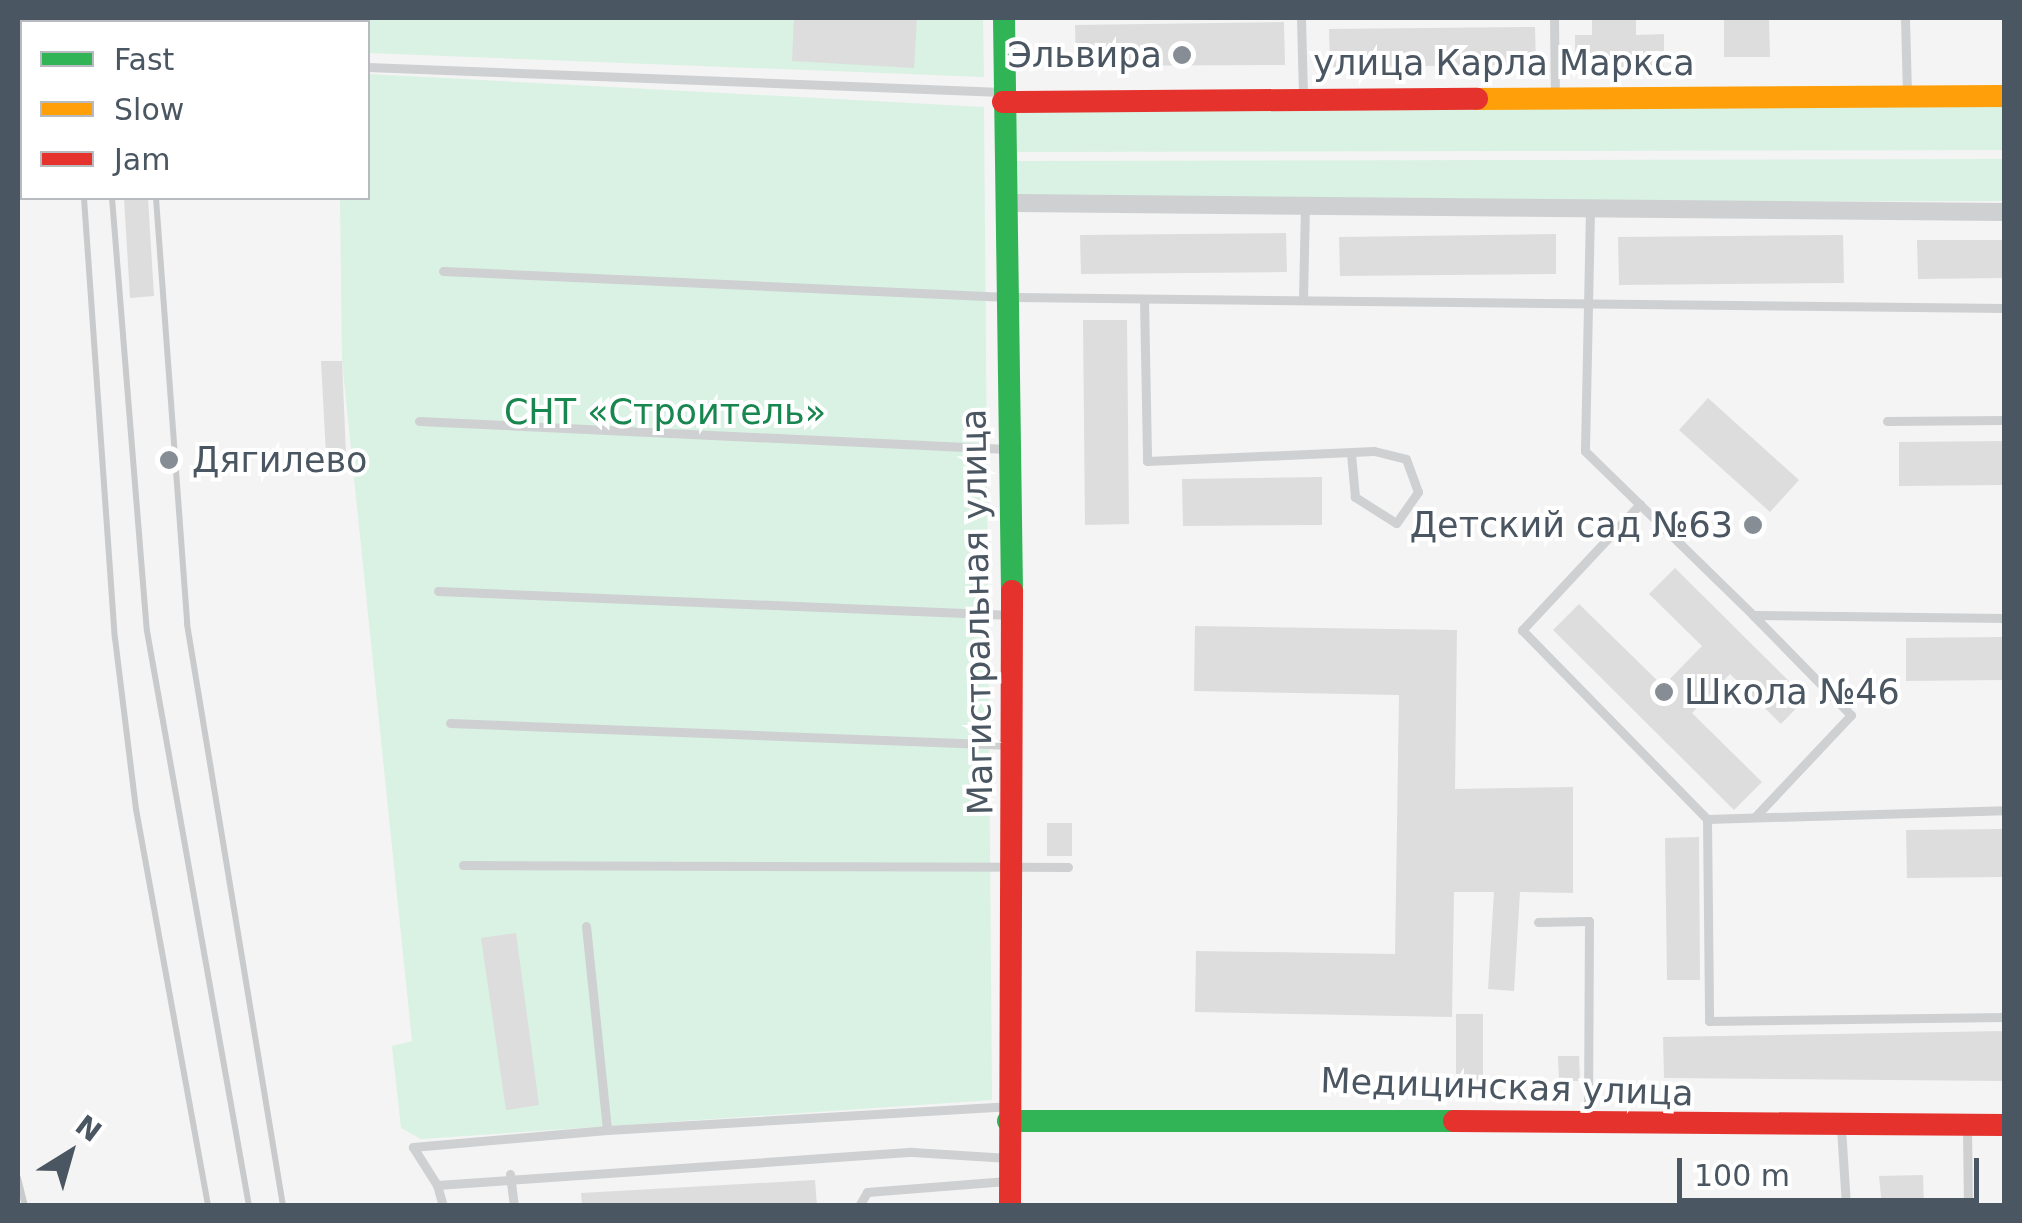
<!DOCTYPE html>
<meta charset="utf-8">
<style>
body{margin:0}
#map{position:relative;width:2022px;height:1223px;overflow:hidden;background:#f4f4f4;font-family:"DejaVu Sans",sans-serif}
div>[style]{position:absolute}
.green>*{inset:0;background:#d9f2e3}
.building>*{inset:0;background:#ddddde}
.lane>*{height:9px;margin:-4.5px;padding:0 4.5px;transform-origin:4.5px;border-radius:4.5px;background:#ced0d2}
.street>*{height:18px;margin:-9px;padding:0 9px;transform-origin:9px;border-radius:9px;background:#ced0d2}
.fast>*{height:22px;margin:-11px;padding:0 11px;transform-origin:11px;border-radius:11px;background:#30b455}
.slow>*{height:22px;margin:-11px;padding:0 11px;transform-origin:11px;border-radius:11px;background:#ff9f0a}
.jam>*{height:22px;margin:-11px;padding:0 11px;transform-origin:11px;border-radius:11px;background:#e5322d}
.rail>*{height:6px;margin:-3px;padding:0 3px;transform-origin:3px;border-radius:3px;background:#c9cacc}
.dots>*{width:28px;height:28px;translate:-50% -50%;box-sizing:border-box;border:5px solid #fff;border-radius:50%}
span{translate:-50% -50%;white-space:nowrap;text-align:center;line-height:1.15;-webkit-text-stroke:8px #fff;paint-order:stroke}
.poi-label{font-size:35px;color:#4a5661}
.right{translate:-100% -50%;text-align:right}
.left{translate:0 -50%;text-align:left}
.street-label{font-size:35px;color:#4a5661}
.park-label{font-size:35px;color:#17864f}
.frame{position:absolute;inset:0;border:20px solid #4a5661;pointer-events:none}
.legend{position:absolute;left:20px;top:20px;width:350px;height:180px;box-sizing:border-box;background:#fff;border:2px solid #b7bbc0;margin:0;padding:12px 18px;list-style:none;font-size:30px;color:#4a5661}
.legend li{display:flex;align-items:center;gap:20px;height:50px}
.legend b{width:50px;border:2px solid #b7bbc0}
.north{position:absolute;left:20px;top:1103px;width:100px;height:100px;-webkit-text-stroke:8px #fff;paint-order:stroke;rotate:37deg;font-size:28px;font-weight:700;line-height:40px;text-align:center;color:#4a5661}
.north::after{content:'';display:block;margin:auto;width:35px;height:45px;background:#4a5661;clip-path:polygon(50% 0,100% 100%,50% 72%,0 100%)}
.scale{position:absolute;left:1677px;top:1158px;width:302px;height:45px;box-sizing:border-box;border:5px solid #4a5661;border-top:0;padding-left:12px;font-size:30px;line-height:35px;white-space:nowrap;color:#4a5661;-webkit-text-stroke:8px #fff;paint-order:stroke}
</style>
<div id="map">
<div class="green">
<div style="clip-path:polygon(279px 18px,983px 18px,984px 77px,368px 53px,368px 22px)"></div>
<div style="clip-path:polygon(368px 74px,984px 107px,992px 1100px,421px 1139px,401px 1128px,392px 1046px,412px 1041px,342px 361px,340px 198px,368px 198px)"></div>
<div style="clip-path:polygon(2004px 104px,2004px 150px,1008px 152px,1007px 106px)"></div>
<div style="clip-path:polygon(2004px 159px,2004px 201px,1008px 203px,1007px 161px)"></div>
</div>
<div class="building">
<div style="clip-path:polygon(794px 18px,917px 18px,914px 68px,792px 61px)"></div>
<div style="clip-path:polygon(1592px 18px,1636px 18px,1636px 35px,1664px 34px,1664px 67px,1575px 67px,1575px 35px,1592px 35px)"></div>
<div style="clip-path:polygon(1724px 18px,1769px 18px,1770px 57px,1724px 57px)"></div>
<div style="clip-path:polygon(1284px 22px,1285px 65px,1076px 66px,1075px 25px)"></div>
<div style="clip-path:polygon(1535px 27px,1536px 65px,1330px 67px,1329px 29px)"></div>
<div style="clip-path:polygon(124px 198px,148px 198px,154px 296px,130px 298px)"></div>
<div style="clip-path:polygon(1286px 233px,1287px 272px,1081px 274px,1080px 235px)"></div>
<div style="clip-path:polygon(1556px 234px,1556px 274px,1340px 276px,1339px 237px)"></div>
<div style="clip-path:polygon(1843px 235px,1844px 283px,1619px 285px,1618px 237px)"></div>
<div style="clip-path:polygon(1917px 240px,2004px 240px,2004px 278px,1918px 279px)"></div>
<div style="clip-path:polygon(1083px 320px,1127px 320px,1129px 524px,1085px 525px)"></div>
<div style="clip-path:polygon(321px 361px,342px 361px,346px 454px,326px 455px)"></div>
<div style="clip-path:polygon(1708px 398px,1799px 480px,1770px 512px,1679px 430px)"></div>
<div style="clip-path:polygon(2004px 441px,2004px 485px,1899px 486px,1899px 442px)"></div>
<div style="clip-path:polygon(1322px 477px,1322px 525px,1183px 526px,1182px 479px)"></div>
<div style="clip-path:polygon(1675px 568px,1806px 698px,1781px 724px,1730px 674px,1692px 713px,1762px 782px,1734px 810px,1553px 630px,1579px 604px,1663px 686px,1702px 646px,1649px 594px)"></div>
<div style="clip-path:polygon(1195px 626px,1457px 630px,1455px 789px,1573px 787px,1573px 893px,1520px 892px,1514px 991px,1488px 989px,1494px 892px,1454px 892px,1452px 1017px,1195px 1012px,1196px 951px,1395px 954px,1399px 695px,1194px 691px)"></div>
<div style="clip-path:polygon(2004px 637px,2004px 680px,1906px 681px,1906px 638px)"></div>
<div style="clip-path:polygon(1047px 823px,1072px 823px,1072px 856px,1047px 856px)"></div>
<div style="clip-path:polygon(2004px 829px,2004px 877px,1907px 878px,1906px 830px)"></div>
<div style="clip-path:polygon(1699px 837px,1700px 980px,1667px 980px,1665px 838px)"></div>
<div style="clip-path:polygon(516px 933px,539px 1105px,506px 1110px,481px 938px)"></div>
<div style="clip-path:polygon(1456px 1014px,1483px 1014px,1483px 1080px,1456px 1079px)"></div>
<div style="clip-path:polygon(2004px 1031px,2004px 1081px,1664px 1078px,1663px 1037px)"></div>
<div style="clip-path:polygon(1558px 1056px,1579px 1056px,1580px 1081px,1559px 1081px)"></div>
<div style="clip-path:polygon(1923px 1175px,1924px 1206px,1882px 1206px,1879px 1176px)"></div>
<div style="clip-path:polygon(815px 1180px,817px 1206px,582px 1206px,581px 1193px)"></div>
</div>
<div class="lane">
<div style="left:238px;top:18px;width:4px;rotate:76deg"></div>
<div style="left:1301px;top:18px;width:79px;rotate:88.5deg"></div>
<div style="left:1554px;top:18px;width:77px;rotate:89.3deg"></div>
<div style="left:1905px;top:18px;width:77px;rotate:88.5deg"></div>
<div style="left:368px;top:67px;width:634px;rotate:2.26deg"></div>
<div style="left:1590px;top:210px;width:241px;rotate:91.2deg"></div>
<div style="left:1585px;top:451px;width:235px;rotate:44.3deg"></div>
<div style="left:1753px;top:615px;width:251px;rotate:0.7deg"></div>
<div style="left:443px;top:271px;width:565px;rotate:2.64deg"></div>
<div style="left:1007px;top:297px;width:997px;rotate:0.63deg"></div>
<div style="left:1144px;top:299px;width:162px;rotate:88.9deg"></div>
<div style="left:1147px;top:461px;width:227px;rotate:-2.5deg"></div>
<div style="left:1374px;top:451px;width:33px;rotate:14deg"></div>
<div style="left:1406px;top:459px;width:35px;rotate:70deg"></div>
<div style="left:1418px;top:492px;width:38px;rotate:125deg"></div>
<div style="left:1396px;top:523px;width:49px;rotate:-147.6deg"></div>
<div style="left:1355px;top:497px;width:43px;rotate:-95.3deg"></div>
<div style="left:1303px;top:300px;width:92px;rotate:-88.8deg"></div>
<div style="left:419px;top:421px;width:589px;rotate:2.73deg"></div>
<div style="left:1887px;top:421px;width:117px;rotate:-0.5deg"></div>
<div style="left:1640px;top:504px;width:173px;rotate:133.1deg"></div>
<div style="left:1522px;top:630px;width:264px;rotate:45.6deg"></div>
<div style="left:1707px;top:819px;width:202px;rotate:89.4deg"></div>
<div style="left:1709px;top:1021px;width:295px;rotate:-0.8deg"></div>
<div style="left:438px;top:591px;width:574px;rotate:2.4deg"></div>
<div style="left:1753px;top:615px;width:140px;rotate:45.6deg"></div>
<div style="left:1851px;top:715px;width:140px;rotate:133.3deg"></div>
<div style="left:450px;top:723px;width:562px;rotate:2.24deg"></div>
<div style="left:1707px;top:819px;width:297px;rotate:-1.7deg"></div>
<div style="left:463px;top:865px;width:605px;rotate:0.19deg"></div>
<div style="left:1538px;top:922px;width:51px;rotate:-1.1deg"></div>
<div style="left:1589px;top:921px;width:202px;rotate:90.3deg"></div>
<div style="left:586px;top:926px;width:205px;rotate:84.1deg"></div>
<div style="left:607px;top:1130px;width:401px;rotate:-3.4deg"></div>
<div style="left:1841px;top:1128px;width:78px;rotate:86.3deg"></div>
<div style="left:1967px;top:1128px;width:78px;rotate:89.3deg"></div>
<div style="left:607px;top:1130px;width:195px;rotate:175deg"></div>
<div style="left:413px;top:1147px;width:45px;rotate:57.7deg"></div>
<div style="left:437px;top:1185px;width:476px;rotate:-4deg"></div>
<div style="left:912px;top:1152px;width:97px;rotate:3.5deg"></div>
<div style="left:510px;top:1174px;width:32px;rotate:83deg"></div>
<div style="left:437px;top:1185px;width:22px;rotate:74deg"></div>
<div style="left:859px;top:1206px;width:16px;rotate:-60deg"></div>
<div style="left:867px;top:1192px;width:140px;rotate:-4.5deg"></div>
</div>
<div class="street">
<div style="left:1005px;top:203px;width:999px;rotate:0.52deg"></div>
</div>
<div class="fast">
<div style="left:1004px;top:18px;width:573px;rotate:89.2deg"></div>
<div style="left:1008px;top:1121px;width:446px"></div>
</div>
<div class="slow">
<div style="left:1477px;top:99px;width:527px;rotate:-0.33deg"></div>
</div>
<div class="jam">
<div style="left:1003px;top:102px;width:474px;rotate:-0.4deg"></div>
<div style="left:1454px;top:1121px;width:550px;rotate:0.42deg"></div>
<div style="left:1010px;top:1206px;width:615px;rotate:-89.81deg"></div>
</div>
<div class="rail">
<div style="left:78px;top:18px;width:4px;rotate:90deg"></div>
<div style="left:109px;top:18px;width:4px;rotate:90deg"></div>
<div style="left:147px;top:18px;width:4px;rotate:90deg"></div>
<div style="left:84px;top:198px;width:441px;rotate:86deg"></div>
<div style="left:115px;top:638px;width:172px;rotate:83deg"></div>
<div style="left:136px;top:809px;width:403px;rotate:79.7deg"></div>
<div style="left:112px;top:198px;width:434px;rotate:85.4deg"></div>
<div style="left:147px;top:631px;width:584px;rotate:79.94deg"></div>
<div style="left:156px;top:198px;width:427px;rotate:85.8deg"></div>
<div style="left:187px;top:624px;width:590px;rotate:80.63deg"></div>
<div style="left:18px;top:1178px;width:29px;rotate:76deg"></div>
</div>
<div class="dots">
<div style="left:1182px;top:55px;background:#868d94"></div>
<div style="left:169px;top:460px;background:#868d94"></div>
<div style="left:1753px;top:525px;background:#868d94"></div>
<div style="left:1664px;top:692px;background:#868d94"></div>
</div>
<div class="poi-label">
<span class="right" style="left:1162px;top:55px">Эльвира</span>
<span class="left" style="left:192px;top:460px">Дягилево</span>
<span class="right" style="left:1733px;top:525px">Детский сад №63</span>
<span class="left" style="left:1684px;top:692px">Школа №46</span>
</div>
<div class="street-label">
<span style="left:1504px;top:63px">улица Карла Маркса</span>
<span style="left:977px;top:612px;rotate:-91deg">Магистральная улица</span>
<span style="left:1507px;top:1087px;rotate:2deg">Медицинская улица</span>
</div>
<div class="park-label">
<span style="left:665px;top:412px">СНТ «Строитель»</span>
</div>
<div class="frame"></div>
<ul class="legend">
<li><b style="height:12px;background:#30b455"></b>Fast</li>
<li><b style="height:12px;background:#ff9f0a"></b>Slow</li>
<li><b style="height:12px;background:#e5322d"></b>Jam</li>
</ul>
<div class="north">N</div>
<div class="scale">100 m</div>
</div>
